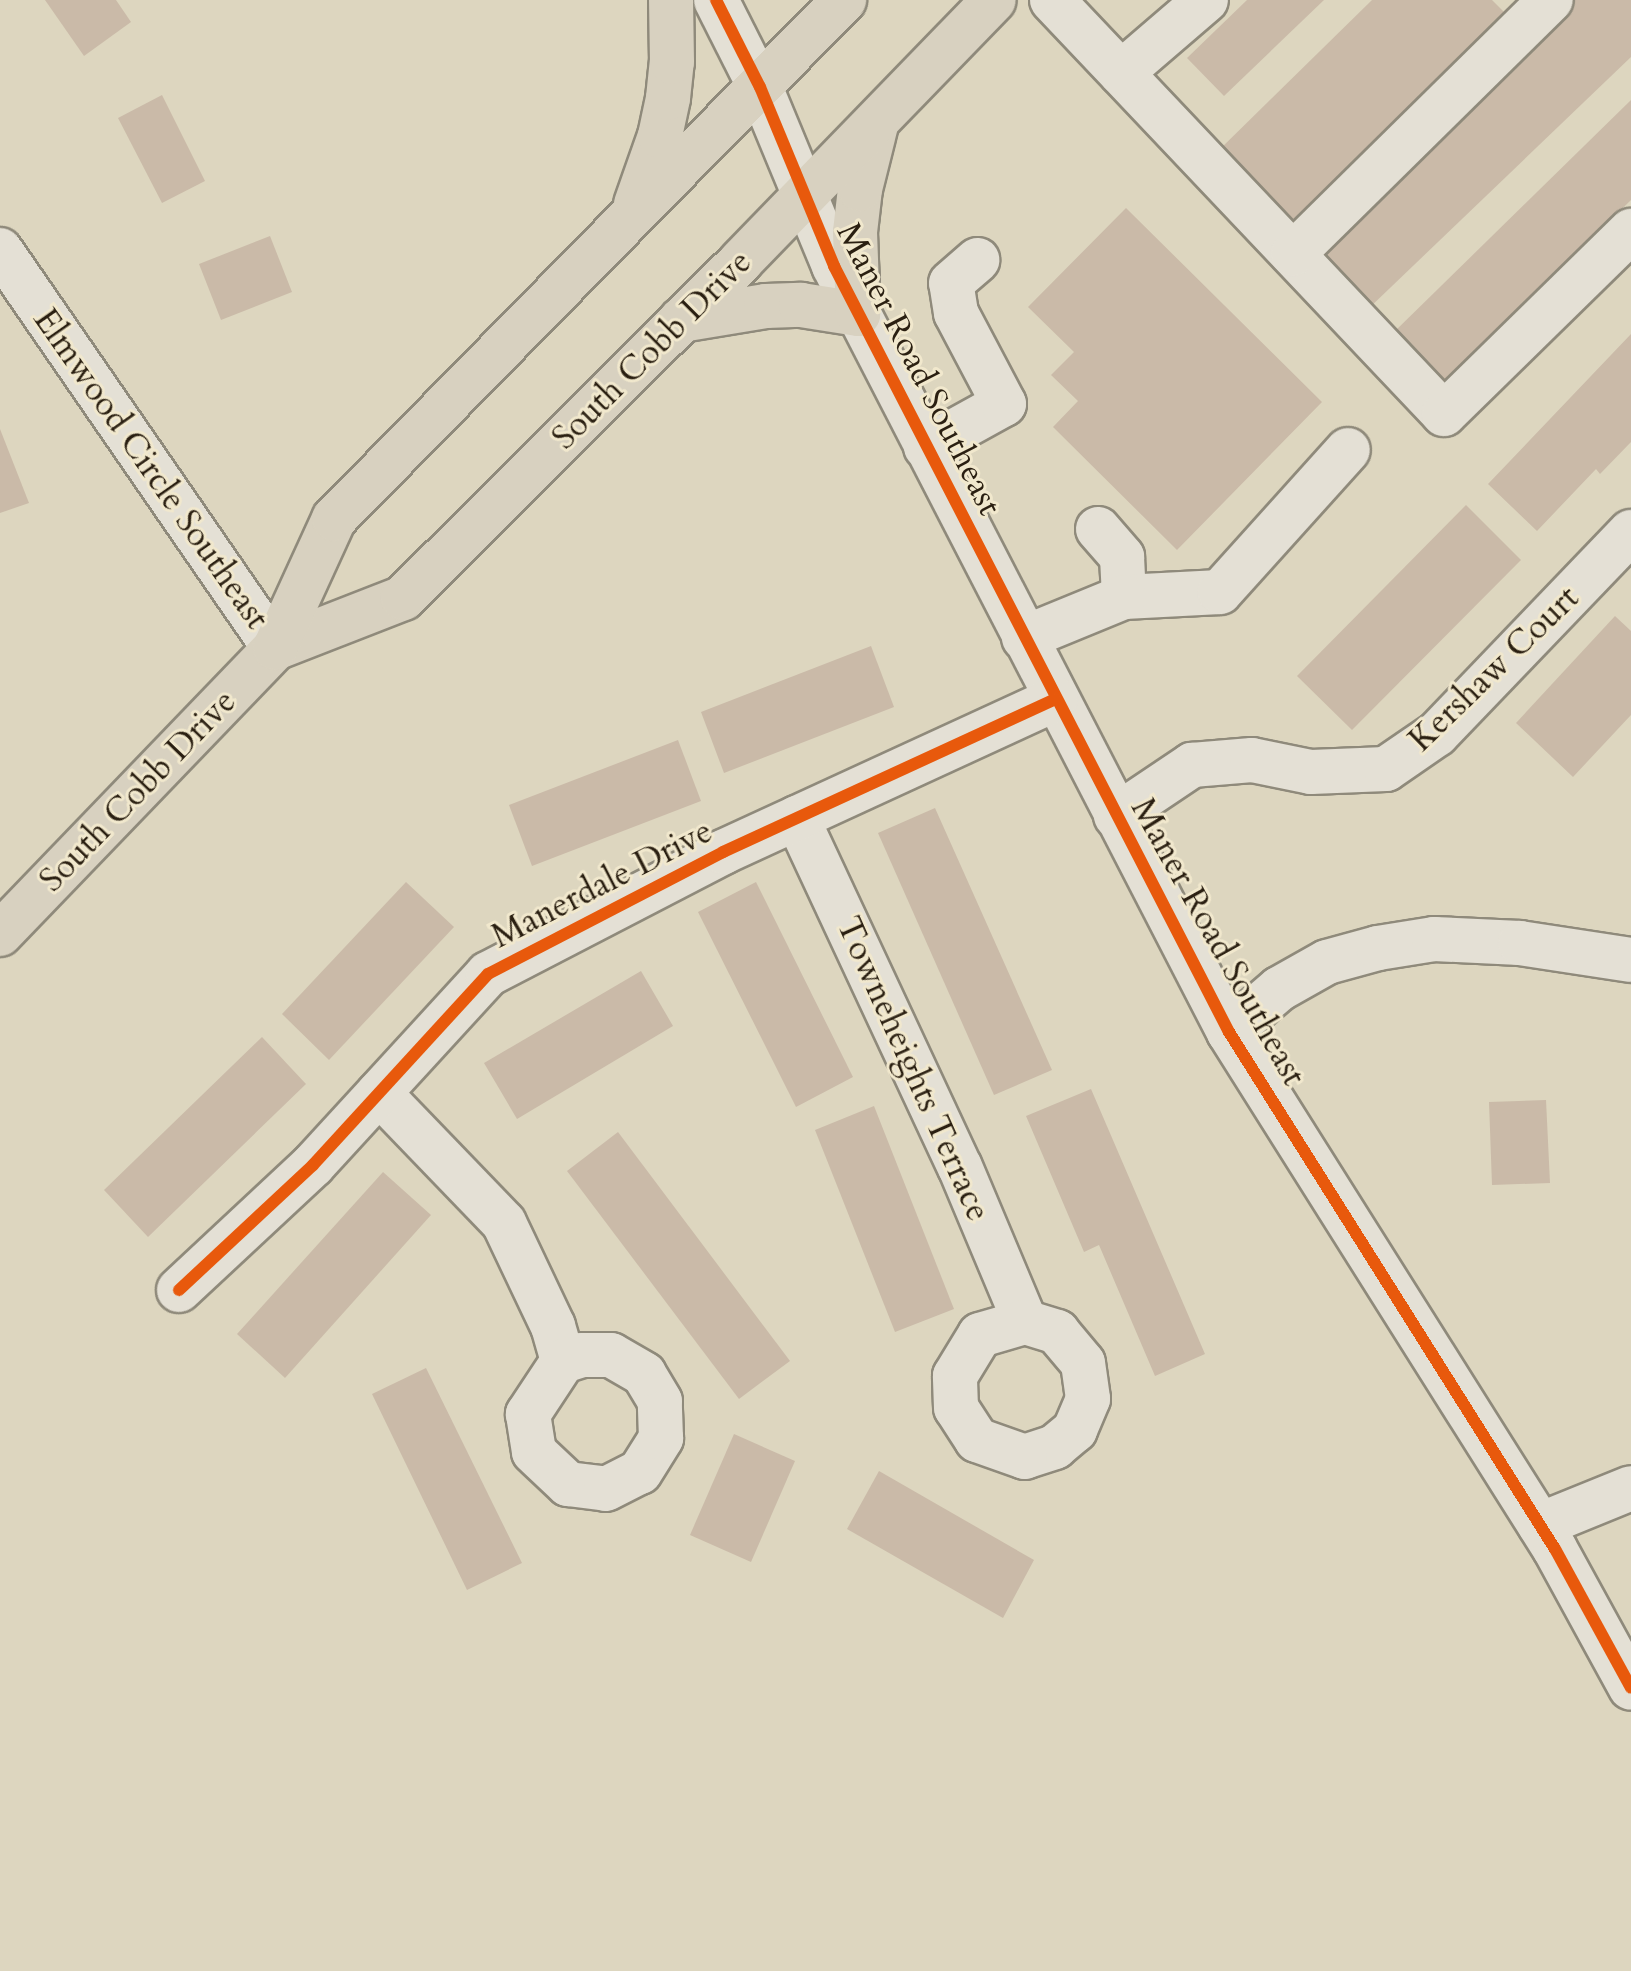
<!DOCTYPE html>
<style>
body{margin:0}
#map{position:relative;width:1631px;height:1971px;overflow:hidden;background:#ddd6bf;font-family:Cardo,serif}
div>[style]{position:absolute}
.building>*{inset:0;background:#cabaa8}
.roads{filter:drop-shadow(2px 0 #8f8a7b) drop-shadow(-2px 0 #8f8a7b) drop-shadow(0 2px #8f8a7b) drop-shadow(0 -2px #8f8a7b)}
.minor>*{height:44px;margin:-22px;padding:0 22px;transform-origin:22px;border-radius:22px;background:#e4e0d5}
.major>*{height:44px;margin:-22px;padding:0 22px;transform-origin:22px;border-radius:22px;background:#d8d1c0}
.cycleway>*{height:12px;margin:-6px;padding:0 6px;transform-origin:6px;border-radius:6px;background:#e8590c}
span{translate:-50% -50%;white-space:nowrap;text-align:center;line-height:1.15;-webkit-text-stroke:6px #f1e8cd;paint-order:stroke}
.street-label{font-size:34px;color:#2a1f11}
</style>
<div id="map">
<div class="building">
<div style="clip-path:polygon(45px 0,116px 0,131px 22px,84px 56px)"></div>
<div style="clip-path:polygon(1247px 0,1324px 0,1224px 96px,1187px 58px)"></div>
<div style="clip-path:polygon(1372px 0,1492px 0,1506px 14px,1285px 229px,1214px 155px)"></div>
<div style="clip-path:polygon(1564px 0,1631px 0,1631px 57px,1366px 311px,1307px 248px)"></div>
<div style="clip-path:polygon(162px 95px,205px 181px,162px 203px,118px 118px)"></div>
<div style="clip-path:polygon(1631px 100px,1631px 200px,1442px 385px,1392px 334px)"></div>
<div style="clip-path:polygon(1126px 208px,1322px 402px,1177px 550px,1053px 427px,1078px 401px,1051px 375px,1074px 352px,1028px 307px)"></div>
<div style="clip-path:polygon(270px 236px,292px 292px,221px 320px,199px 264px)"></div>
<div style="clip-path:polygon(1631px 334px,1631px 442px,1600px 474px,1596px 469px,1537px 531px,1488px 484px)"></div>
<div style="clip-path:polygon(0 429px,29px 503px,0 513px)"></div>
<div style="clip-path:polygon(1466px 505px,1521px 560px,1352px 730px,1297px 676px)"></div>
<div style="clip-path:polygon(1615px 616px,1631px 631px,1631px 715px,1573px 777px,1516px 723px)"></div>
<div style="clip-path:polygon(871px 646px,894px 707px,724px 773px,701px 712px)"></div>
<div style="clip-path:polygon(678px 740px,701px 801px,532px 866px,509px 805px)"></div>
<div style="clip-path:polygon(935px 808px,1052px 1070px,994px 1095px,878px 833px)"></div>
<div style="clip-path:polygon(406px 882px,454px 927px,329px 1060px,282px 1014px)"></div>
<div style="clip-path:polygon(756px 882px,853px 1077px,796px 1107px,698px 912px)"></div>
<div style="clip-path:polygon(641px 971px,673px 1026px,517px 1119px,484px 1063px)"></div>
<div style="clip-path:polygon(262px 1037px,306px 1084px,148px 1237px,104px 1190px)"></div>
<div style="clip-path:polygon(1091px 1089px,1205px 1354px,1155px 1376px,1099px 1245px,1084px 1252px,1026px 1116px)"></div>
<div style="clip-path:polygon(1546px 1100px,1550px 1183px,1492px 1185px,1489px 1102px)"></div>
<div style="clip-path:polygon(874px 1106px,954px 1309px,895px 1332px,815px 1130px)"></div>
<div style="clip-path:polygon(618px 1132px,790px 1361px,739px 1399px,567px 1171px)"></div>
<div style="clip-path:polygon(383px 1172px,431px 1215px,285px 1378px,237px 1334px)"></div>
<div style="clip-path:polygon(426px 1368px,522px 1563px,467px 1590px,372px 1394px)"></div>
<div style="clip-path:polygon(734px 1434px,795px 1461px,751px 1562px,690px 1535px)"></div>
<div style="clip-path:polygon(879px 1471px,1034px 1560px,1003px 1618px,847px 1529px)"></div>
</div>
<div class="roads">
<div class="minor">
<div style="left:716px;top:0;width:97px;rotate:63.2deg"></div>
<div style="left:760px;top:87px;width:194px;rotate:67.5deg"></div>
<div style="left:834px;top:266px;width:862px;rotate:62.72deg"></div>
<div style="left:1229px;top:1032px;width:611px;rotate:57.77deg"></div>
<div style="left:1555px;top:1549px;width:158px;rotate:61.3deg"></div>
<div style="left:1052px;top:0;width:570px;rotate:46.56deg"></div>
<div style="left:1444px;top:414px;width:262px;rotate:-44.4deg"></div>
<div style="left:1121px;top:73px;width:112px;rotate:-40.7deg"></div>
<div style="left:0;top:250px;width:484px;rotate:55.4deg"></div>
<div style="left:1293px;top:254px;width:362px;rotate:-44.6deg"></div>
<div style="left:926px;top:447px;width:89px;rotate:-28.9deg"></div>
<div style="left:1004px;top:404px;width:103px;rotate:-117.8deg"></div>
<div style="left:956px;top:313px;width:30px;rotate:-99deg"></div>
<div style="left:951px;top:283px;width:35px;rotate:-41deg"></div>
<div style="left:1098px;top:529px;width:37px;rotate:49deg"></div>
<div style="left:1122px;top:557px;width:40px;rotate:87.1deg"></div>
<div style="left:1124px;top:597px;width:96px;rotate:-3deg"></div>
<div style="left:1220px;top:592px;width:191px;rotate:-48deg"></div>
<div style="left:1024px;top:638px;width:108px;rotate:-22.3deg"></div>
<div style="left:1116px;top:816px;width:92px;rotate:-33.9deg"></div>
<div style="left:1192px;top:765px;width:60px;rotate:-4.8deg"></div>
<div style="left:1252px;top:760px;width:60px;rotate:11.5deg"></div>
<div style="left:1311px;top:772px;width:75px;rotate:-2.3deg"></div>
<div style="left:1386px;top:769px;width:62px;rotate:-34.5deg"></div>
<div style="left:1437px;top:734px;width:280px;rotate:-46.2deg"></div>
<div style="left:797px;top:818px;width:385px;rotate:65deg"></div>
<div style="left:960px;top:1167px;width:168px;rotate:67.2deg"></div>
<div style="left:1025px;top:1322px;width:34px;rotate:17deg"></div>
<div style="left:1057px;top:1332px;width:40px;rotate:50deg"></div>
<div style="left:1083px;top:1363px;width:36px;rotate:82deg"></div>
<div style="left:1088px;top:1399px;width:34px;rotate:113deg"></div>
<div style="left:1075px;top:1430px;width:26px;rotate:140deg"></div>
<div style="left:1055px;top:1447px;width:32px;rotate:162deg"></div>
<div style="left:1025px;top:1457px;width:51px;rotate:-160.5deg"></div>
<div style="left:977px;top:1440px;width:38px;rotate:-123deg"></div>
<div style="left:956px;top:1408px;width:32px;rotate:-92deg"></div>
<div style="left:955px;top:1376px;width:48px;rotate:-58.6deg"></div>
<div style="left:980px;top:1335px;width:47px;rotate:-16.1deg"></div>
<div style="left:1229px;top:1032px;width:66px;rotate:-40.7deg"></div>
<div style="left:1279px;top:989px;width:55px;rotate:-29.4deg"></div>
<div style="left:1327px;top:962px;width:53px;rotate:-15.4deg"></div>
<div style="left:1378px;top:948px;width:57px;rotate:-9.1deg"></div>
<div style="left:1434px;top:939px;width:86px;rotate:2.7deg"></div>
<div style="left:1520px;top:943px;width:112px;rotate:8.7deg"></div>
<div style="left:379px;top:1093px;width:180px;rotate:46.1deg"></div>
<div style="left:504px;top:1223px;width:114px;rotate:64.6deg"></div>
<div style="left:553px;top:1326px;width:36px;rotate:74deg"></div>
<div style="left:563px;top:1361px;width:64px;rotate:123.4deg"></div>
<div style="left:528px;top:1414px;width:38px;rotate:81deg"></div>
<div style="left:534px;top:1452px;width:47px;rotate:43.3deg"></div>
<div style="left:568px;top:1484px;width:38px;rotate:7deg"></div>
<div style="left:606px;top:1489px;width:38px;rotate:-27deg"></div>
<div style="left:640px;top:1472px;width:40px;rotate:-58deg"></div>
<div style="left:661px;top:1438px;width:37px;rotate:-92deg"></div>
<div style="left:660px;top:1401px;width:31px;rotate:-121deg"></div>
<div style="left:644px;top:1374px;width:38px;rotate:-150deg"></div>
<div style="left:611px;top:1355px;width:29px;rotate:180deg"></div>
<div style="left:582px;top:1355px;width:20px;rotate:162deg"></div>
<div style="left:179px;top:1290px;width:183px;rotate:-43deg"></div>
<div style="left:313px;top:1165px;width:259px;rotate:-47.5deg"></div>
<div style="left:488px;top:974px;width:265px;rotate:-27.4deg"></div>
<div style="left:723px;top:852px;width:366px;rotate:-24.7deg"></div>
<div style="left:1540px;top:1525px;width:98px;rotate:-22.1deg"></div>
</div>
<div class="major">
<div style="left:636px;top:204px;width:72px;rotate:-70.6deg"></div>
<div style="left:660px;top:136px;width:39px;rotate:-78deg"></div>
<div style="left:668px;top:98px;width:36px;rotate:-84deg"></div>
<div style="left:672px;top:62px;width:62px;rotate:-90.9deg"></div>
<div style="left:681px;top:320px;width:86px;rotate:-9.4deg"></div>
<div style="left:766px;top:306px;width:35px;rotate:-2deg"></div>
<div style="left:801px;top:305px;width:58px;rotate:9deg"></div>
<div style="left:858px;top:314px;width:82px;rotate:-92.1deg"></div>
<div style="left:855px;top:232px;width:43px;rotate:-83.4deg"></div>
<div style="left:860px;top:189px;width:66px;rotate:-76deg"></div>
<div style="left:275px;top:648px;width:137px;rotate:-21.3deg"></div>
<div style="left:403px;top:598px;width:477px;rotate:-44.9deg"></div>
<div style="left:741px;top:261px;width:363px;rotate:-45.9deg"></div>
<div style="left:0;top:934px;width:397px;rotate:-46.1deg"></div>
<div style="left:275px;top:648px;width:142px;rotate:-65.4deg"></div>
<div style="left:334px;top:519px;width:728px;rotate:-45.5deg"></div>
</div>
</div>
<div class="cycleway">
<div style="left:716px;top:0;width:97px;rotate:63.2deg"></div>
<div style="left:760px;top:87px;width:194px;rotate:67.5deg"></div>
<div style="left:834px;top:266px;width:862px;rotate:62.72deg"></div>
<div style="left:1229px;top:1032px;width:611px;rotate:57.77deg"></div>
<div style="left:1555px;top:1549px;width:158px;rotate:61.3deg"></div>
<div style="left:179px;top:1290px;width:183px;rotate:-43deg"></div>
<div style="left:313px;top:1165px;width:259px;rotate:-47.5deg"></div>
<div style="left:488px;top:974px;width:265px;rotate:-27.4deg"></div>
<div style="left:723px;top:852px;width:366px;rotate:-24.7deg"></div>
</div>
<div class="street-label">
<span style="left:652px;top:350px;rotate:-45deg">South Cobb Drive</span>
<span style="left:919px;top:369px;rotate:63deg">Maner Road Southeast</span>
<span style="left:151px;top:469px;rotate:55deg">Elmwood Circle Southeast</span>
<span style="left:1494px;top:669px;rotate:-44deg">Kershaw Court</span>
<span style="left:138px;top:791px;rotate:-46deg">South Cobb Drive</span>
<span style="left:602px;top:884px;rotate:-27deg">Manerdale Drive</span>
<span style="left:1218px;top:942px;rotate:61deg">Maner Road Southeast</span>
<span style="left:913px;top:1069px;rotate:66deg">Towneheights Terrace</span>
</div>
</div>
